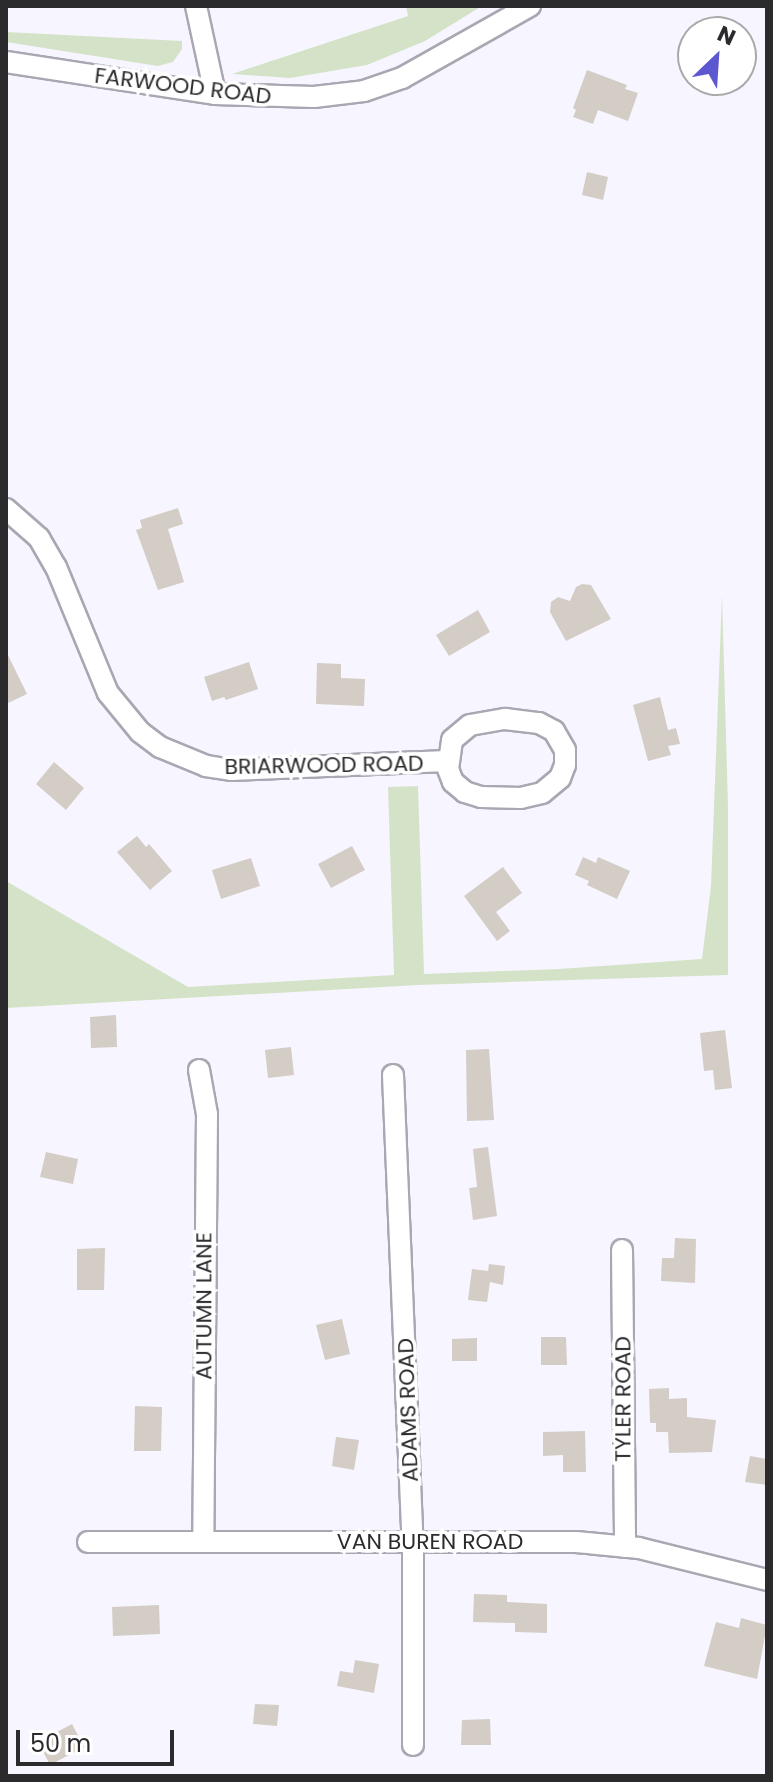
<!DOCTYPE html>
<style>
body{margin:0}
#map{position:relative;width:773px;height:1782px;overflow:hidden;background:#f7f5ff;font-family:Poppins,sans-serif}
div>[style]{position:absolute}
.green>*{inset:0;background:#d4e3c7}
.building>*{inset:0;background:#d3cdc5}
.roads{filter:drop-shadow(2px 0 #a9a7b1) drop-shadow(-2px 0 #a9a7b1) drop-shadow(0 2px #a9a7b1) drop-shadow(0 -2px #a9a7b1)}
.street>*{height:20px;margin:-10px;padding:0 10px;transform-origin:10px;border-radius:10px;background:#fff}
span{translate:-50% -50%;white-space:nowrap;text-align:center;line-height:1.15;-webkit-text-stroke:7px #fff;paint-order:stroke}
.street-label{font-size:22px;color:#2b2a2d}
.frame{position:absolute;inset:0;border:8px solid #2b2a2d;pointer-events:none}
.north{position:absolute;left:677px;top:16px;width:80px;height:80px;box-sizing:border-box;background:#fff;border:2px solid #aaaaab;border-radius:50%;rotate:25deg;font-size:22px;font-weight:700;line-height:32px;text-align:center;color:#2b2a2d}
.north::after{content:'';display:block;margin:auto;width:28px;height:36px;background:#5e58d0;clip-path:polygon(50% 0,100% 100%,50% 72%,0 100%)}
.scale{position:absolute;left:16px;top:1730px;width:158px;height:36px;box-sizing:border-box;border:4px solid #2b2a2d;border-top:0;padding-left:10px;font-size:24px;line-height:28px;white-space:nowrap;color:#2b2a2d;-webkit-text-stroke:6px #fff;paint-order:stroke}
</style>
<div id="map">
<div class="green">
<div style="clip-path:polygon(406px 6px,482px 6px,425px 41px,367px 65px,290px 78px,232px 74px,408px 16px)"></div>
<div style="clip-path:polygon(6px 32px,182px 41px,182px 49px,173px 62px,158px 66px,6px 42px)"></div>
<div style="clip-path:polygon(722px 595px,728px 807px,728px 975px,418px 985px,6px 1008px,6px 881px,188px 987px,394px 975px,388px 787px,418px 786px,424px 974px,559px 969px,702px 959px,711px 886px)"></div>
</div>
<div class="building">
<div style="clip-path:polygon(587px 70px,627px 85px,625px 89px,638px 93px,628px 121px,598px 110px,593px 124px,573px 117px,576px 110px,573px 108px)"></div>
<div style="clip-path:polygon(587px 172px,608px 177px,603px 200px,582px 195px)"></div>
<div style="clip-path:polygon(178px 508px,183px 524px,168px 529px,184px 582px,158px 590px,136px 530px,142px 528px,140px 520px)"></div>
<div style="clip-path:polygon(582px 584px,591px 585px,611px 619px,566px 641px,550px 612px,551px 602px,558px 597px,570px 601px,576px 587px)"></div>
<div style="clip-path:polygon(478px 610px,490px 632px,449px 656px,436px 635px)"></div>
<div style="clip-path:polygon(6px 651px,27px 694px,6px 704px)"></div>
<div style="clip-path:polygon(249px 662px,258px 689px,226px 700px,224px 697px,212px 701px,204px 677px)"></div>
<div style="clip-path:polygon(317px 663px,341px 664px,341px 678px,365px 679px,364px 706px,316px 704px)"></div>
<div style="clip-path:polygon(660px 697px,668px 730px,676px 728px,680px 744px,668px 746px,671px 755px,648px 761px,633px 705px)"></div>
<div style="clip-path:polygon(54px 762px,84px 788px,66px 810px,36px 784px)"></div>
<div style="clip-path:polygon(137px 836px,146px 847px,149px 844px,172px 871px,150px 890px,117px 852px)"></div>
<div style="clip-path:polygon(352px 846px,365px 870px,331px 888px,318px 864px)"></div>
<div style="clip-path:polygon(583px 857px,596px 863px,598px 857px,630px 871px,617px 899px,587px 885px,589px 881px,575px 875px)"></div>
<div style="clip-path:polygon(251px 858px,260px 886px,221px 899px,212px 870px)"></div>
<div style="clip-path:polygon(503px 867px,522px 893px,496px 912px,510px 931px,497px 941px,464px 896px)"></div>
<div style="clip-path:polygon(116px 1015px,117px 1047px,91px 1048px,90px 1017px)"></div>
<div style="clip-path:polygon(725px 1030px,732px 1088px,715px 1090px,713px 1070px,704px 1071px,700px 1033px)"></div>
<div style="clip-path:polygon(291px 1047px,294px 1075px,268px 1078px,265px 1050px)"></div>
<div style="clip-path:polygon(489px 1049px,494px 1120px,467px 1121px,466px 1050px)"></div>
<div style="clip-path:polygon(488px 1147px,497px 1216px,473px 1220px,469px 1188px,477px 1187px,473px 1149px)"></div>
<div style="clip-path:polygon(46px 1152px,78px 1159px,73px 1184px,40px 1177px)"></div>
<div style="clip-path:polygon(675px 1238px,696px 1239px,695px 1283px,661px 1281px,662px 1258px,674px 1258px)"></div>
<div style="clip-path:polygon(105px 1248px,104px 1290px,77px 1290px,77px 1249px)"></div>
<div style="clip-path:polygon(489px 1264px,505px 1266px,503px 1285px,490px 1282px,487px 1302px,468px 1300px,472px 1269px,488px 1271px)"></div>
<div style="clip-path:polygon(342px 1319px,350px 1354px,325px 1360px,316px 1325px)"></div>
<div style="clip-path:polygon(541px 1337px,566px 1337px,567px 1365px,541px 1365px)"></div>
<div style="clip-path:polygon(477px 1338px,477px 1361px,452px 1361px,452px 1339px)"></div>
<div style="clip-path:polygon(669px 1388px,669px 1399px,687px 1398px,687px 1417px,716px 1420px,712px 1452px,669px 1453px,668px 1432px,656px 1432px,656px 1423px,650px 1423px,649px 1389px)"></div>
<div style="clip-path:polygon(135px 1406px,162px 1407px,161px 1451px,134px 1451px)"></div>
<div style="clip-path:polygon(585px 1431px,586px 1472px,563px 1472px,563px 1455px,543px 1456px,543px 1432px)"></div>
<div style="clip-path:polygon(336px 1437px,359px 1440px,354px 1470px,332px 1466px)"></div>
<div style="clip-path:polygon(750px 1456px,767px 1459px,767px 1485px,745px 1482px)"></div>
<div style="clip-path:polygon(474px 1594px,507px 1595px,507px 1602px,547px 1604px,547px 1633px,515px 1632px,515px 1623px,473px 1622px)"></div>
<div style="clip-path:polygon(159px 1605px,160px 1634px,113px 1636px,112px 1607px)"></div>
<div style="clip-path:polygon(741px 1618px,767px 1625px,757px 1679px,704px 1666px,716px 1622px,739px 1628px)"></div>
<div style="clip-path:polygon(355px 1660px,379px 1664px,374px 1693px,337px 1686px,340px 1671px,353px 1673px)"></div>
<div style="clip-path:polygon(255px 1704px,279px 1705px,277px 1726px,253px 1724px)"></div>
<div style="clip-path:polygon(490px 1719px,491px 1745px,461px 1745px,462px 1720px)"></div>
<div style="clip-path:polygon(72px 1724px,84px 1747px,50px 1765px,38px 1742px)"></div>
</div>
<div class="roads">
<div class="street">
<div style="left:196px;top:6px;width:90px;rotate:77.8deg"></div>
<div style="left:6px;top:62px;width:211px;rotate:8.7deg"></div>
<div style="left:215px;top:94px;width:99px;rotate:1.7deg"></div>
<div style="left:314px;top:97px;width:50px;rotate:-6.8deg"></div>
<div style="left:364px;top:91px;width:40px;rotate:-18.9deg"></div>
<div style="left:402px;top:78px;width:147px;rotate:-29.4deg"></div>
<div style="left:6px;top:509px;width:44px;rotate:41.3deg"></div>
<div style="left:39px;top:538px;width:34px;rotate:60deg"></div>
<div style="left:56px;top:567px;width:136px;rotate:67.6deg"></div>
<div style="left:108px;top:693px;width:50px;rotate:50.6deg"></div>
<div style="left:140px;top:732px;width:25px;rotate:37deg"></div>
<div style="left:160px;top:747px;width:50px;rotate:22.4deg"></div>
<div style="left:206px;top:766px;width:25px;rotate:9deg"></div>
<div style="left:231px;top:770px;width:216px;rotate:-2.4deg"></div>
<div style="left:505px;top:719px;width:34px;rotate:7deg"></div>
<div style="left:539px;top:723px;width:17px;rotate:28deg"></div>
<div style="left:554px;top:731px;width:22px;rotate:60deg"></div>
<div style="left:565px;top:750px;width:15px;rotate:90deg"></div>
<div style="left:565px;top:765px;width:14px;rotate:111deg"></div>
<div style="left:560px;top:778px;width:23px;rotate:140deg"></div>
<div style="left:542px;top:793px;width:22px;rotate:167deg"></div>
<div style="left:521px;top:798px;width:40px;rotate:-178.6deg"></div>
<div style="left:481px;top:797px;width:17px;rotate:-163deg"></div>
<div style="left:465px;top:792px;width:16px;rotate:-140deg"></div>
<div style="left:453px;top:782px;width:14px;rotate:-111deg"></div>
<div style="left:448px;top:769px;width:29px;rotate:-82deg"></div>
<div style="left:452px;top:740px;width:23px;rotate:-40deg"></div>
<div style="left:470px;top:725px;width:36px;rotate:-10deg"></div>
<div style="left:199px;top:1070px;width:45px;rotate:79.7deg"></div>
<div style="left:207px;top:1114px;width:428px;rotate:90.5deg"></div>
<div style="left:393px;top:1075px;width:468px;rotate:87.6deg"></div>
<div style="left:413px;top:1543px;width:202px;rotate:90deg"></div>
<div style="left:622px;top:1250px;width:297px;rotate:89.4deg"></div>
<div style="left:88px;top:1542px;width:488px"></div>
<div style="left:576px;top:1542px;width:63px;rotate:5.4deg"></div>
<div style="left:639px;top:1548px;width:132px;rotate:14deg"></div>
</div>
</div>
<div class="street-label">
<span style="left:183px;top:86px;rotate:7deg">FARWOOD ROAD</span>
<span style="left:324px;top:765px;rotate:-1deg">BRIARWOOD ROAD</span>
<span style="left:204px;top:1306px;rotate:-90deg">AUTUMN LANE</span>
<span style="left:623px;top:1399px;rotate:-90deg">TYLER ROAD</span>
<span style="left:408px;top:1410px;rotate:-92deg">ADAMS ROAD</span>
<span style="left:430px;top:1542px">VAN BUREN ROAD</span>
</div>
<div class="frame"></div>
<div class="north">N</div>
<div class="scale">50 m</div>
</div>
